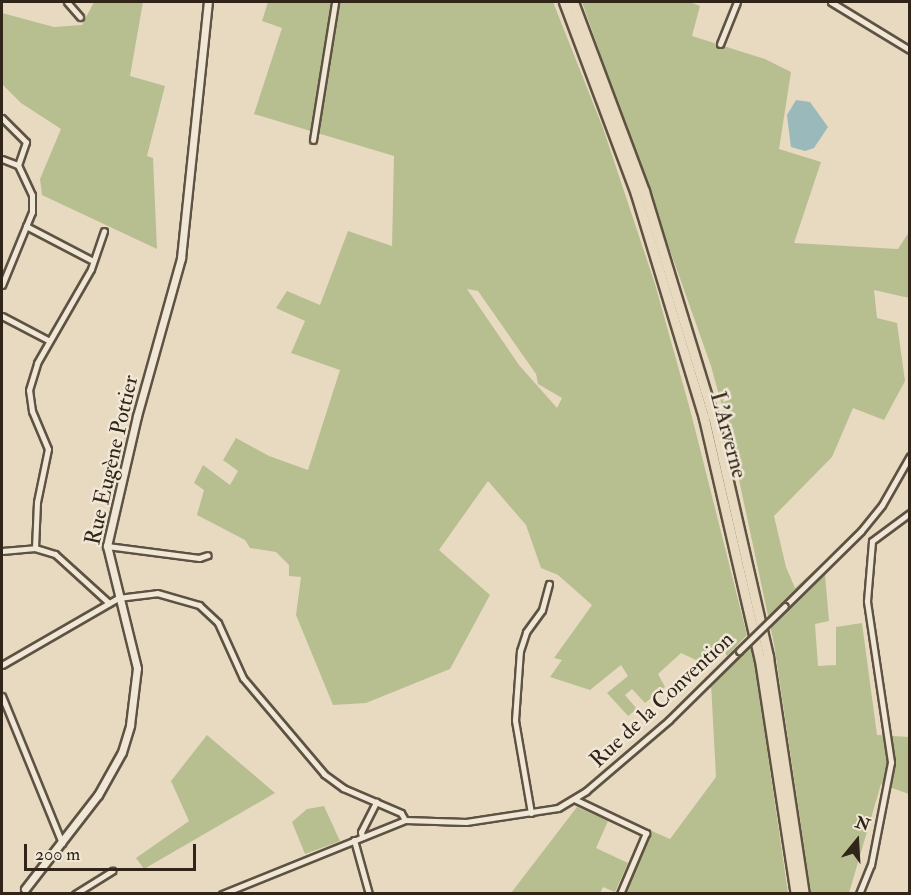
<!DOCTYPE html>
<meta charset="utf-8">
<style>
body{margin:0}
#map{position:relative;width:911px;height:895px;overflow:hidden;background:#e8dac0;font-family:"IM FELL Double Pica",serif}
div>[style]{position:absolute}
.green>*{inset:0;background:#b7bf91}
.water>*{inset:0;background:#99b9ba}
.roads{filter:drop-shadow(2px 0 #5e5242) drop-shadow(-2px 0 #5e5242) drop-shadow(0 2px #5e5242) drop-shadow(0 -2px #5e5242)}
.street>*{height:5px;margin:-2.5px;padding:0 2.5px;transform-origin:2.5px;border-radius:2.5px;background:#f0e7d6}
.secondary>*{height:7px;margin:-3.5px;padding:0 3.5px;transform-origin:3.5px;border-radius:3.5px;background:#f0e7d6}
.highway>*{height:9px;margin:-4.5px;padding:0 4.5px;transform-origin:4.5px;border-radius:4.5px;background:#e8dac0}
.bridges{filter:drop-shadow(2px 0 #5e5242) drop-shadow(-2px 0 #5e5242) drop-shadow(0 2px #5e5242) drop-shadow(0 -2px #5e5242)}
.street-bridge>*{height:5px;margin:-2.5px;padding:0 2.5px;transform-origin:2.5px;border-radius:2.5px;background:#f0e7d6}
span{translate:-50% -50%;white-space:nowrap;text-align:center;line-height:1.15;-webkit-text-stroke:5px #f0e7d6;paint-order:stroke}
.street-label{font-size:22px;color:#302518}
.frame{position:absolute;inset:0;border:3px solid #302518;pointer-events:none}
.north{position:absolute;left:827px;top:811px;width:60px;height:60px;-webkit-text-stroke:4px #f0e7d6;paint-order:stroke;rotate:18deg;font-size:16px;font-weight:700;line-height:24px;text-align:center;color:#302518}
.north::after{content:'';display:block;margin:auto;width:21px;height:27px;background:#302518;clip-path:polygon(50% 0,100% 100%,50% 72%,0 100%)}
.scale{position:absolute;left:24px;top:844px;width:172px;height:27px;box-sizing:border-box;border:3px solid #302518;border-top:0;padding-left:8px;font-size:18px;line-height:21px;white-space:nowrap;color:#302518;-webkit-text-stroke:4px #f0e7d6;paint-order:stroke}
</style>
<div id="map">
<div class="green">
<div style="clip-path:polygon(94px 2px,143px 2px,130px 76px,165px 86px,147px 156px,153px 158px,157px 249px,42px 195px,40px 179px,61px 129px,21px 103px,2px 84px,2px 13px,54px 27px,82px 25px)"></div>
<div style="clip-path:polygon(evenodd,268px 2px,553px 2px,603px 128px,655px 284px,691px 413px,747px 635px,727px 656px,721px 646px,696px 660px,681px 653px,658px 674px,665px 687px,645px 703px,632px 689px,625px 695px,637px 709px,628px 716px,607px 693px,628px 676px,621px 665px,590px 690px,550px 677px,562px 660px,554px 658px,592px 605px,558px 575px,541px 568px,526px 525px,488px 481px,439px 550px,490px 595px,450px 669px,366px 703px,333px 705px,296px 615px,301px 577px,289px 576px,289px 565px,276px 552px,250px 548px,245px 540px,197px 515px,204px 490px,194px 483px,203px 465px,230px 485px,238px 471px,223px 460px,236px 438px,269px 456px,308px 470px,340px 370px,291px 353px,305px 321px,276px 308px,287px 291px,320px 305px,348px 231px,392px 246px,394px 156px,254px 114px,282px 28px,262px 21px,268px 2px,467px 289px,478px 291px,536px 374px,538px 384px,562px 398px,557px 408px,519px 365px,467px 289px)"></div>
<div style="clip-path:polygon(582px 2px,690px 2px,700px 6px,692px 36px,765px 59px,791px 72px,779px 149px,821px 162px,794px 243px,898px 249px,909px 232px,909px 298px,874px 290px,877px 318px,897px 323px,905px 381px,884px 420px,853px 408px,832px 457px,774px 516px,786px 567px,795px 588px,817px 568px,825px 574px,829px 621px,815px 624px,818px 666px,836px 665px,836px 627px,862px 623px,877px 735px,909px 737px,909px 794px,881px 784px,849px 893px,811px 893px,774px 644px,728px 428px,711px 366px)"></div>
<div style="clip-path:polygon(752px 646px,788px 893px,624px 893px,652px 831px,670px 839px,716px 777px,711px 684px)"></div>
<div style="clip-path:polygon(207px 735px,275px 793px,144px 869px,136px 858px,189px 821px,171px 781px)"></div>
<div style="clip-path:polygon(324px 806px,340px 841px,305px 854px,292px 822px,307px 809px)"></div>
<div style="clip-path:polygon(577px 807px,608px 821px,596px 848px,628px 863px,615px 892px,603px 887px,600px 893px,511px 893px)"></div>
</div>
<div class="water">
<div style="clip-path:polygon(796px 100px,810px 102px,828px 127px,814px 148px,805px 151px,791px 147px,787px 115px)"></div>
</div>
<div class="roads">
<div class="street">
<div style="left:67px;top:2px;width:20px;rotate:49deg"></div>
<div style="left:831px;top:2px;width:92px;rotate:31.3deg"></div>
<div style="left:720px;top:44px;width:45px;rotate:-68deg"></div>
<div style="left:2px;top:118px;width:34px;rotate:45deg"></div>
<div style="left:26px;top:142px;width:24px;rotate:109deg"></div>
<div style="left:313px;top:140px;width:140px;rotate:-80.9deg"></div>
<div style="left:2px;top:159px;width:17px;rotate:21deg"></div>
<div style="left:26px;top:226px;width:73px;rotate:27.6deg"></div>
<div style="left:2px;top:285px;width:79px;rotate:-67.7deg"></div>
<div style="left:32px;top:212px;width:17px;rotate:-90deg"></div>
<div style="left:32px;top:195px;width:33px;rotate:-115deg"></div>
<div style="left:2px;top:316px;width:52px;rotate:27.6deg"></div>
<div style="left:872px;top:541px;width:47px;rotate:-36.4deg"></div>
<div style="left:107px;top:546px;width:93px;rotate:7.4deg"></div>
<div style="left:199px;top:558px;width:9px;rotate:-18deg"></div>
<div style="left:35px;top:548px;width:46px;rotate:-87.5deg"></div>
<div style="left:37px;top:502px;width:54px;rotate:-78.3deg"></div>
<div style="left:48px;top:449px;width:41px;rotate:-112.8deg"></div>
<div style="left:32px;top:411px;width:21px;rotate:-98deg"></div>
<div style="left:29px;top:390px;width:28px;rotate:-73deg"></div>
<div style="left:37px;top:363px;width:108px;rotate:-60.1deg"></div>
<div style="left:91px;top:269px;width:40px;rotate:-71.1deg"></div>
<div style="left:2px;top:551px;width:33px;rotate:-5deg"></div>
<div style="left:35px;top:548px;width:21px;rotate:17deg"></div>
<div style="left:55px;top:554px;width:73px;rotate:42.2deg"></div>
<div style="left:785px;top:606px;width:107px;rotate:-44.6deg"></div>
<div style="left:861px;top:531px;width:33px;rotate:-51deg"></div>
<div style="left:882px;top:505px;width:56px;rotate:-60.3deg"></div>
<div style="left:2px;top:665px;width:134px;rotate:-30deg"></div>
<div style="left:118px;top:598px;width:39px;rotate:-7deg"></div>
<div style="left:157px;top:593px;width:44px;rotate:15.9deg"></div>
<div style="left:199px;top:605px;width:26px;rotate:43deg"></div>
<div style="left:218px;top:623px;width:60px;rotate:65.6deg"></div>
<div style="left:243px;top:678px;width:126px;rotate:49.8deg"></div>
<div style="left:324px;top:774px;width:24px;rotate:36deg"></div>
<div style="left:343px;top:788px;width:63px;rotate:23.3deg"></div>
<div style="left:401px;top:813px;width:8px;rotate:60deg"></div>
<div style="left:2px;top:696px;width:159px;rotate:67.8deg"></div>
<div style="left:574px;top:799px;width:80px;rotate:25.3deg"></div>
<div style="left:646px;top:833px;width:66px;rotate:113.1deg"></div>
<div style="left:531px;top:813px;width:94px;rotate:-99.8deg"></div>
<div style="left:515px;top:720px;width:69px;rotate:-85.9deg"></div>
<div style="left:520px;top:651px;width:20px;rotate:-72deg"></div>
<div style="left:526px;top:632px;width:27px;rotate:-54deg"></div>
<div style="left:542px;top:610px;width:27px;rotate:-75deg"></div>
<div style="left:362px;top:837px;width:5px;rotate:-101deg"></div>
<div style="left:361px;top:832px;width:34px;rotate:-63deg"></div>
<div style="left:354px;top:840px;width:56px;rotate:74.5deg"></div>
<div style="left:75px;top:894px;width:44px;rotate:-31.9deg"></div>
<div style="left:222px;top:894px;width:197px;rotate:-22deg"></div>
<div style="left:405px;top:820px;width:61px;rotate:1.9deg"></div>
<div style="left:466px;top:822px;width:93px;rotate:-8.7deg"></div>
<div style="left:558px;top:808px;width:33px;rotate:-31deg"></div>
<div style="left:586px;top:791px;width:109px;rotate:-40.5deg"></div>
<div style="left:669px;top:720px;width:98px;rotate:-44.6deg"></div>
<div style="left:859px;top:894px;width:31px;rotate:-68deg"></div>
<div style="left:871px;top:865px;width:105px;rotate:-79deg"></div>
<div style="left:891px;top:762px;width:163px;rotate:-98.5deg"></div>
<div style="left:867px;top:601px;width:60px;rotate:-85.2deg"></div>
</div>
<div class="secondary">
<div style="left:25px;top:889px;width:119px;rotate:-52.2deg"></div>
<div style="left:98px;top:795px;width:49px;rotate:-60.8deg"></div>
<div style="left:122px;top:752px;width:28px;rotate:-73deg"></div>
<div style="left:130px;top:725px;width:57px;rotate:-83deg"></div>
<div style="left:137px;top:668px;width:126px;rotate:-103.8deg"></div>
<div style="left:107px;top:546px;width:133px;rotate:-77deg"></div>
<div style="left:137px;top:416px;width:164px;rotate:-74.4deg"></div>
<div style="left:181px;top:258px;width:257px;rotate:-84deg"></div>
</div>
<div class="highway">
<div style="left:564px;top:2px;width:205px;rotate:69.4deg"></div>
<div style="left:636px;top:194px;width:234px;rotate:73.1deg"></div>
<div style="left:704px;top:418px;width:248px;rotate:77deg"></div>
<div style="left:760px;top:660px;width:237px;rotate:81.3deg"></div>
<div style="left:573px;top:2px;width:202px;rotate:69.4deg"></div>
<div style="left:644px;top:191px;width:235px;rotate:73deg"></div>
<div style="left:713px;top:416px;width:247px;rotate:77.1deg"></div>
<div style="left:768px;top:657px;width:240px;rotate:81.4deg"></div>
</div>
</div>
<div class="bridges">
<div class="street-bridge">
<div style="left:739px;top:651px;width:64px;rotate:-44.4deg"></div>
</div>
</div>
<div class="street-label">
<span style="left:728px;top:435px;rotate:75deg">L'Arverne</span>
<span style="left:112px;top:460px;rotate:-77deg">Rue Eugène Pottier</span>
<span style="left:662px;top:700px;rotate:-43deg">Rue de la Convention</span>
</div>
<div class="frame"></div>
<div class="north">N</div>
<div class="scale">200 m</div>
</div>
